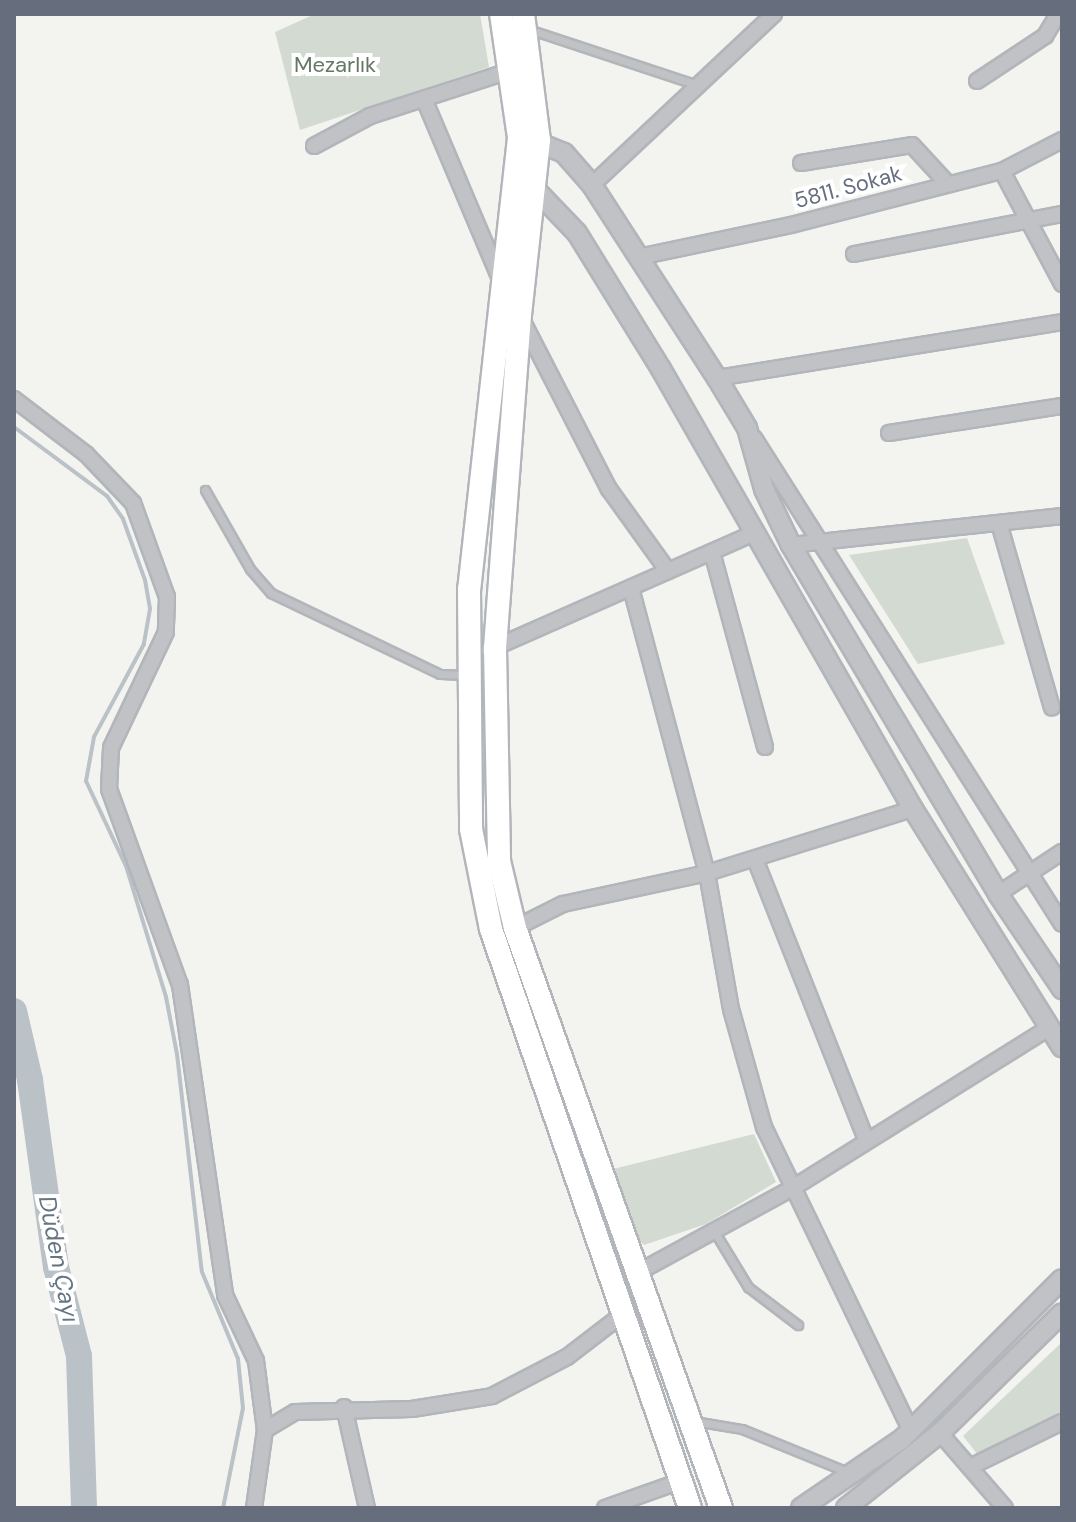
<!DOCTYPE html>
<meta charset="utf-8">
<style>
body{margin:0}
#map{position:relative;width:1076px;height:1522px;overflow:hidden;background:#f3f4f0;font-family:"DM Sans",sans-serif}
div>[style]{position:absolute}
.green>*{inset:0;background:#d3dad2}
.stream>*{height:4px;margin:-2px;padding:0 2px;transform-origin:2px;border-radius:2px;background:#bac1c7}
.river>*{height:26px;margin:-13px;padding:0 13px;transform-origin:13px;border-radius:13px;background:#bac1c7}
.roads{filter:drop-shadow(2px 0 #b2b5ba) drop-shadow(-2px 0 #b2b5ba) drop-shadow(0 2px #b2b5ba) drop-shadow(0 -2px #b2b5ba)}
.service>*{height:7px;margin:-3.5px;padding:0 3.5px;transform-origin:3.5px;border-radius:3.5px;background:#c0c2c5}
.minor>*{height:14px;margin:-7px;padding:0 7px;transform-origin:7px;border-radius:7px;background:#c0c2c5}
.tertiary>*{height:18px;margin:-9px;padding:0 9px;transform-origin:9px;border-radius:9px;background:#c0c2c5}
.secondary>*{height:22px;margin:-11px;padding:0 11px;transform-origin:11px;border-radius:11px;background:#fff}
span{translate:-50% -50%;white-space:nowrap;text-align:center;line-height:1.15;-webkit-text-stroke:8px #fff;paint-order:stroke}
.park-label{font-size:22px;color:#647664}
.street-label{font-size:22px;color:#666e7e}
.water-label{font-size:24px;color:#667582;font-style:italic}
.frame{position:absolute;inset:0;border:16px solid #666e7e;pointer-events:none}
</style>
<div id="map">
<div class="green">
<div style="clip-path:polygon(315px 14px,480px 14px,489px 67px,300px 130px,275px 32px)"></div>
<div style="clip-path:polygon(967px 538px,1005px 644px,918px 664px,849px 555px)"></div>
<div style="clip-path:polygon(754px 1134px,776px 1182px,706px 1224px,644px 1245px,635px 1236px,613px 1169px)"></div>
<div style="clip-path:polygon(1062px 1342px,1062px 1415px,978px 1455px,963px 1436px)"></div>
</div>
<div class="stream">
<div style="left:14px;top:427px;width:116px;rotate:36.6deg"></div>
<div style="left:107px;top:496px;width:28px;rotate:55deg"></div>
<div style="left:123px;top:519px;width:65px;rotate:70.2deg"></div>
<div style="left:145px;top:580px;width:29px;rotate:80deg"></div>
<div style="left:150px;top:609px;width:36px;rotate:100deg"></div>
<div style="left:144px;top:644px;width:106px;rotate:118.3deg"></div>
<div style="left:94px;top:737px;width:45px;rotate:100.3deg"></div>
<div style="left:86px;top:781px;width:94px;rotate:64.8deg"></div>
<div style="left:126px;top:866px;width:137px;rotate:73deg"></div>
<div style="left:166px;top:997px;width:58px;rotate:79.1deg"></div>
<div style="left:177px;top:1054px;width:219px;rotate:83.5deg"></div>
<div style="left:202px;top:1272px;width:94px;rotate:67.5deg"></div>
<div style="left:238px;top:1359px;width:49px;rotate:84.2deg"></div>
<div style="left:243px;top:1408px;width:102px;rotate:101.3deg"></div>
</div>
<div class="river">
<div style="left:14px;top:1011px;width:71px;rotate:76.9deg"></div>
<div style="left:30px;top:1080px;width:189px;rotate:82.1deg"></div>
<div style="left:56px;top:1267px;width:92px;rotate:75.5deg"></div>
<div style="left:79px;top:1356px;width:152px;rotate:88.1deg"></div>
</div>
<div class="roads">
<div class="service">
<div style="left:528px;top:29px;width:178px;rotate:18.3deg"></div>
<div style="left:205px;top:490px;width:91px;rotate:60.3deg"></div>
<div style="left:250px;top:569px;width:32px;rotate:49deg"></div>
<div style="left:271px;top:593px;width:187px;rotate:25.6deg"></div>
<div style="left:440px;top:674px;width:26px;rotate:2deg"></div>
<div style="left:714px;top:1231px;width:66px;rotate:58.7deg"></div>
<div style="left:748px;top:1287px;width:63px;rotate:37.2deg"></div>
<div style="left:694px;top:1421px;width:49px;rotate:9.5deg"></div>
<div style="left:742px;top:1429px;width:114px;rotate:22.1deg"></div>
</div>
<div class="minor">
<div style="left:977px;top:81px;width:82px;rotate:-33.5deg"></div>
<div style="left:1045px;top:36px;width:26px;rotate:-59deg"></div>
<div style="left:424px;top:99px;width:198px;rotate:67.1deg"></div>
<div style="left:314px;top:146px;width:64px;rotate:-28.2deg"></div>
<div style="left:370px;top:116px;width:146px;rotate:-17.9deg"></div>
<div style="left:801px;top:163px;width:112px;rotate:-9.2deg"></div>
<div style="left:912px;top:145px;width:53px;rotate:47.3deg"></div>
<div style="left:1002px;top:171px;width:128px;rotate:62deg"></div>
<div style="left:592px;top:185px;width:250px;rotate:-43.2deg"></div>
<div style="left:854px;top:254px;width:212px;rotate:-10.9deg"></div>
<div style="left:639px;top:257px;width:155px;rotate:-11.9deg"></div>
<div style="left:791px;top:225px;width:218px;rotate:-14.4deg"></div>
<div style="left:1002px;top:171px;width:68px;rotate:-27.3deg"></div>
<div style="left:522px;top:320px;width:190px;rotate:62.8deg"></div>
<div style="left:609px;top:489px;width:101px;rotate:54.3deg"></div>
<div style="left:717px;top:378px;width:350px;rotate:-9.2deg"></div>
<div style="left:14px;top:399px;width:91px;rotate:37.4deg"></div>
<div style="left:86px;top:454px;width:68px;rotate:46.2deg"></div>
<div style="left:133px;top:503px;width:100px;rotate:70.1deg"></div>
<div style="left:167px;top:597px;width:35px;rotate:92deg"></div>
<div style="left:166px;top:632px;width:128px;rotate:115.4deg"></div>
<div style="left:111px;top:748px;width:41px;rotate:92.8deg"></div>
<div style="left:109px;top:789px;width:208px;rotate:70.1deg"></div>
<div style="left:180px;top:985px;width:313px;rotate:81.7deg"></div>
<div style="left:225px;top:1295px;width:73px;rotate:64.8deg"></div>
<div style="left:256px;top:1361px;width:70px;rotate:82.6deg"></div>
<div style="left:889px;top:433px;width:175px;rotate:-8.9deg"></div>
<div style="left:754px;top:438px;width:575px;rotate:57.64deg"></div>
<div style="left:999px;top:523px;width:192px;rotate:74deg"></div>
<div style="left:791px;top:545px;width:273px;rotate:-6.1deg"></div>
<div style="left:712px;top:552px;width:202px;rotate:74.8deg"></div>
<div style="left:631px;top:588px;width:295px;rotate:75.1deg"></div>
<div style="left:707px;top:873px;width:138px;rotate:80deg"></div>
<div style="left:731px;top:1009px;width:123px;rotate:74.4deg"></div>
<div style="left:764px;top:1127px;width:338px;rotate:64.2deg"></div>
<div style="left:489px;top:650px;width:287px;rotate:-23.8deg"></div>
<div style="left:755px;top:859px;width:302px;rotate:68.4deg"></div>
<div style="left:998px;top:894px;width:77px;rotate:-33.3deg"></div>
<div style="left:515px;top:928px;width:54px;rotate:-26.6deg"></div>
<div style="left:563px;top:904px;width:147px;rotate:-12.1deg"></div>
<div style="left:707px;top:873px;width:216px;rotate:-17.3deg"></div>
<div style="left:635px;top:1274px;width:178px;rotate:-28.6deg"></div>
<div style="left:791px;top:1189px;width:304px;rotate:-32deg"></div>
<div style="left:344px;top:1407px;width:104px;rotate:77.2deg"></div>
<div style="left:940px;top:1433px;width:99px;rotate:49.1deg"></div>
<div style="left:970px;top:1467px;width:102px;rotate:-26.1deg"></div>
<div style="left:254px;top:1508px;width:79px;rotate:-82deg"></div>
<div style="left:265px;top:1430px;width:35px;rotate:-31deg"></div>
<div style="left:295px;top:1412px;width:117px;rotate:-1.5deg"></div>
<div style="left:412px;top:1409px;width:81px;rotate:-9.2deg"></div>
<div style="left:492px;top:1396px;width:85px;rotate:-27.5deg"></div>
<div style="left:567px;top:1357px;width:71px;rotate:-37.5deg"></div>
<div style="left:605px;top:1508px;width:81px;rotate:-19.6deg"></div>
</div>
<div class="tertiary">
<div style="left:527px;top:138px;width:40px;rotate:22deg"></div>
<div style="left:564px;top:153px;width:43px;rotate:48.8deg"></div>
<div style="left:592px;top:185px;width:230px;rotate:57.1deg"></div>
<div style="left:717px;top:378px;width:58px;rotate:59deg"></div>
<div style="left:747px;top:428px;width:63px;rotate:74.4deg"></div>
<div style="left:764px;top:489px;width:62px;rotate:64.3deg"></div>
<div style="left:791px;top:545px;width:406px;rotate:59.3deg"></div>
<div style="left:998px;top:894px;width:115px;rotate:56deg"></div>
<div style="left:529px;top:183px;width:69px;rotate:46.2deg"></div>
<div style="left:577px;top:233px;width:160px;rotate:58.3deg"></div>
<div style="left:661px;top:369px;width:507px;rotate:60.2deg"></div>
<div style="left:913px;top:809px;width:281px;rotate:58deg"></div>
<div style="left:801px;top:1508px;width:122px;rotate:-34.3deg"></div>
<div style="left:902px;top:1439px;width:226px;rotate:-45deg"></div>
<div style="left:846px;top:1508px;width:120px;rotate:-38.6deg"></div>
<div style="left:940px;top:1433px;width:171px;rotate:-44.5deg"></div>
</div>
<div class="secondary">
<div style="left:501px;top:14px;width:125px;rotate:81.7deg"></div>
<div style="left:519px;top:138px;width:454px;rotate:96.3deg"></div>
<div style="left:469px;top:589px;width:240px;rotate:89.5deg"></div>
<div style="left:471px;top:829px;width:102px;rotate:78.7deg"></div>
<div style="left:491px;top:929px;width:612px;rotate:71.03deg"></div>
<div style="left:523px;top:14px;width:127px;rotate:82.8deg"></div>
<div style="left:539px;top:140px;width:176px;rotate:96.2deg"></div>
<div style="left:520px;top:315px;width:334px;rotate:94.3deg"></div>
<div style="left:495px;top:648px;width:213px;rotate:88.9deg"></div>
<div style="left:499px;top:861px;width:69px;rotate:76.6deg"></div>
<div style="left:515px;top:928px;width:615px;rotate:70.45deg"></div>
</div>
</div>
<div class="park-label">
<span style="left:335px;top:65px">Mezarlık</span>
</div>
<div class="street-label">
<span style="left:848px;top:187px;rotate:-15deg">5811. Sokak</span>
</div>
<div class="water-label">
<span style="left:59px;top:1259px;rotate:79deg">Düden Çayı</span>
</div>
<div class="frame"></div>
</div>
